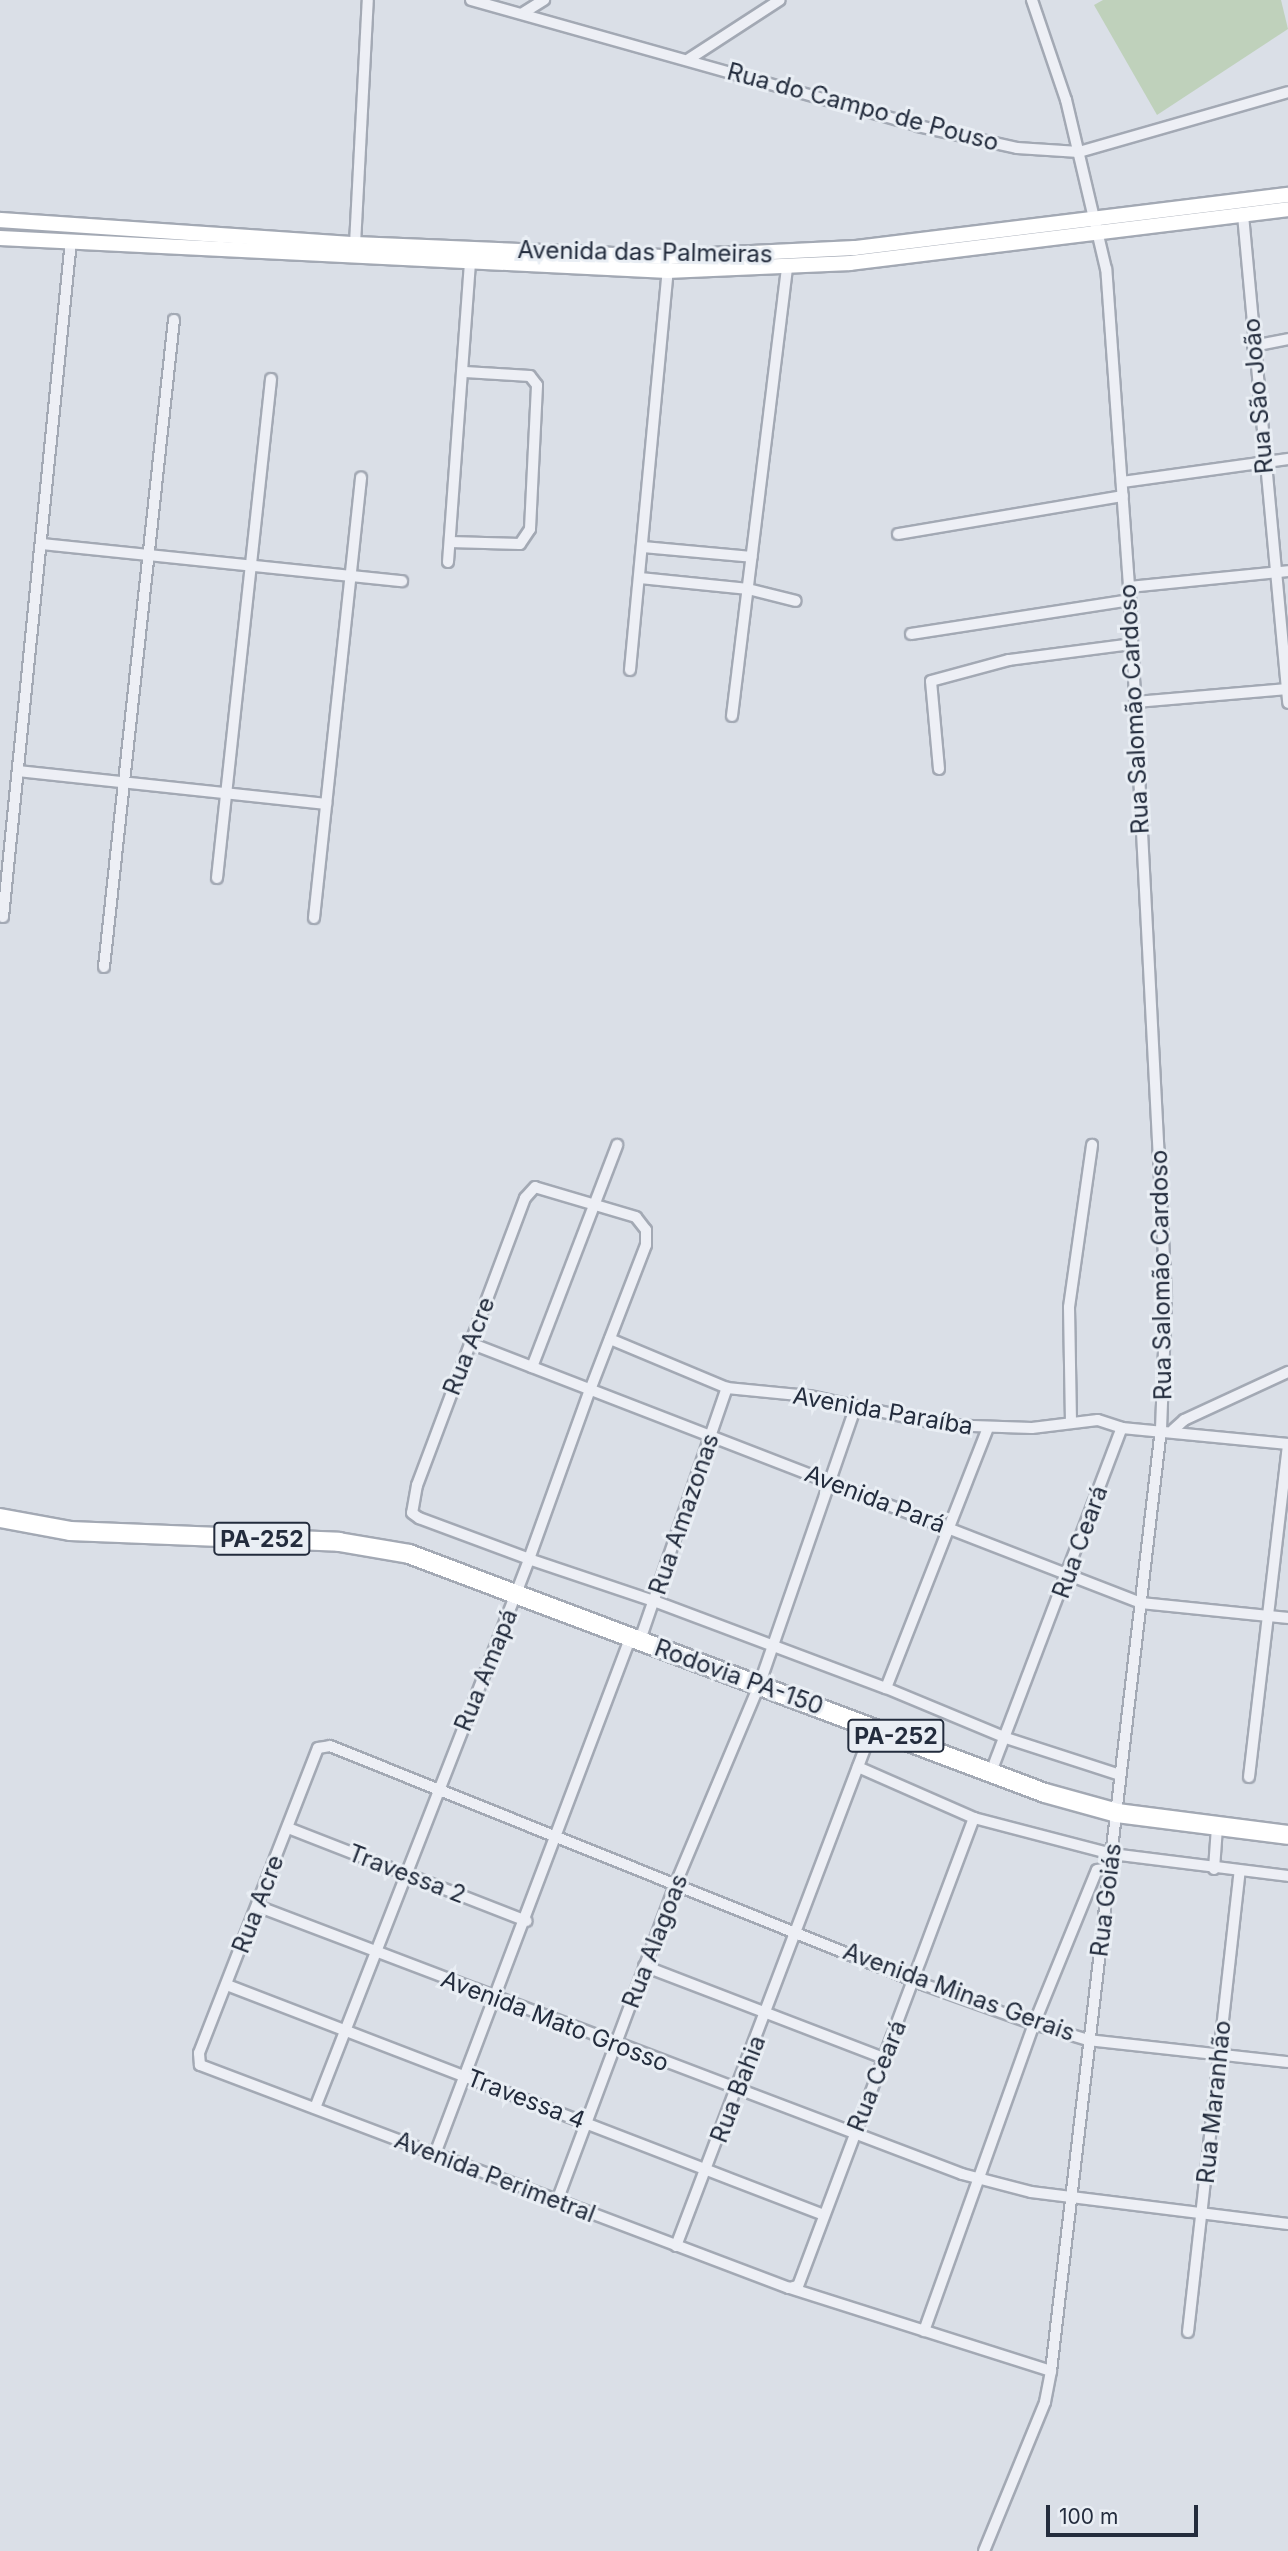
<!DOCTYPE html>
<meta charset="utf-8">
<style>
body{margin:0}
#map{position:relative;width:1288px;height:2551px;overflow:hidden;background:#dadfe7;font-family:Inter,sans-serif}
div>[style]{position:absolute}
.green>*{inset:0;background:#bfd1bb}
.roads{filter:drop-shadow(2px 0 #a3a9b4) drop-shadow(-2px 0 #a3a9b4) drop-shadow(0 2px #a3a9b4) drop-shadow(0 -2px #a3a9b4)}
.minor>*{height:10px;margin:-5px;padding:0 5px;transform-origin:5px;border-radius:5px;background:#edeff5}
.major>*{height:14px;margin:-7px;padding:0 7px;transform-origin:7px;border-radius:7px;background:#fff}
.highway>*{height:18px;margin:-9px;padding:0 9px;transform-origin:9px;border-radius:9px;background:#fff}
span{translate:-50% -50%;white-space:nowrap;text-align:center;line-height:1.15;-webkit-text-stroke:6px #e9eef4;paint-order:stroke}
.shield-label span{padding:2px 5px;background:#e9eef4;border:2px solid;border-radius:5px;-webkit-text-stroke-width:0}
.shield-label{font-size:23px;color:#232c3d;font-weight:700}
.street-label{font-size:24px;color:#232c3d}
.scale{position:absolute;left:1046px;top:2505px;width:152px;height:32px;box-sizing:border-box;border:4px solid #232c3d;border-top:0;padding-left:9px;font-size:21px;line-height:24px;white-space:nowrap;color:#232c3d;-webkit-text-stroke:5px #e9eef4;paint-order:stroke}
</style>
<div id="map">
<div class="green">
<div style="clip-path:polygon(1103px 0,1281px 0,1288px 29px,1157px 115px,1094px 5px)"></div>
</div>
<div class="roads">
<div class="minor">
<div style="left:471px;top:0;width:464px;rotate:15.7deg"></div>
<div style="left:918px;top:126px;width:101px;rotate:12.5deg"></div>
<div style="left:1017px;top:148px;width:62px;rotate:3.7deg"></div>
<div style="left:1079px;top:152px;width:217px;rotate:-16deg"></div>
<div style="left:523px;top:13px;width:25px;rotate:-32deg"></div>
<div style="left:689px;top:59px;width:108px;rotate:-33deg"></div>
<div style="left:1243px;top:215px;width:490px;rotate:84.7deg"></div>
<div style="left:355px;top:244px;width:244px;rotate:-87deg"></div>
<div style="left:1253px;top:346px;width:36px;rotate:-11deg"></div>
<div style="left:1122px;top:482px;width:168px;rotate:-7.9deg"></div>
<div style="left:898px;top:534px;width:228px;rotate:-9.6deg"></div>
<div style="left:450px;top:542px;width:70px;rotate:1.6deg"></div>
<div style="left:520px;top:544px;width:18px;rotate:-56deg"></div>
<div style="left:530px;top:529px;width:144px;rotate:-87.2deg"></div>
<div style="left:537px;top:385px;width:11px;rotate:-128deg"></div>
<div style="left:530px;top:376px;width:65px;rotate:-176.5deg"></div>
<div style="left:42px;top:544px;width:362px;rotate:5.9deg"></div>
<div style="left:643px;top:547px;width:109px;rotate:5.2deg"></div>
<div style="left:448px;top:562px;width:300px;rotate:-85.8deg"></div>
<div style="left:640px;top:578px;width:109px;rotate:5.8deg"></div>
<div style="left:748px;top:589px;width:49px;rotate:14deg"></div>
<div style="left:1129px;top:587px;width:160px;rotate:-5.7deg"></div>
<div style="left:911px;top:634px;width:222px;rotate:-8.8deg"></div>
<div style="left:630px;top:670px;width:401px;rotate:-84.6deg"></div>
<div style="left:1135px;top:702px;width:154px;rotate:-4.9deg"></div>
<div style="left:732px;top:716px;width:452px;rotate:-83deg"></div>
<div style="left:939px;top:769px;width:88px;rotate:-95.2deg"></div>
<div style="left:931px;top:681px;width:81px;rotate:-15.1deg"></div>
<div style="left:1009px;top:660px;width:124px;rotate:-7.4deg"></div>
<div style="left:18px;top:771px;width:310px;rotate:6.1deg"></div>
<div style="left:217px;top:878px;width:502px;rotate:-83.82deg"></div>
<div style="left:3px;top:917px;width:679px;rotate:-84.26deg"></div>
<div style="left:314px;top:918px;width:443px;rotate:-83.9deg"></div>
<div style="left:104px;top:967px;width:651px;rotate:-83.83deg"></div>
<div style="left:610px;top:1339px;width:127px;rotate:22.7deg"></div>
<div style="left:727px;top:1388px;width:82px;rotate:5.6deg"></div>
<div style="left:809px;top:1396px;width:137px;rotate:12.2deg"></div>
<div style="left:943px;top:1425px;width:89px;rotate:1.9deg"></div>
<div style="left:1032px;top:1428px;width:66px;rotate:-6.9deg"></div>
<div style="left:1098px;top:1420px;width:25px;rotate:18deg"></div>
<div style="left:1122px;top:1428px;width:167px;rotate:5.5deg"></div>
<div style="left:470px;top:1343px;width:720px;rotate:21.18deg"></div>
<div style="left:1141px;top:1603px;width:148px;rotate:5.8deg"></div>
<div style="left:532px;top:1367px;width:238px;rotate:-69deg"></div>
<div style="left:1071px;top:1422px;width:115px;rotate:-91deg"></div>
<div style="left:1069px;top:1307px;width:164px;rotate:-81.9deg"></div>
<div style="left:1173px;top:1430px;width:15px;rotate:-42deg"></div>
<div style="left:1184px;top:1420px;width:115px;rotate:-24.8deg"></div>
<div style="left:640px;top:1640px;width:267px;rotate:-71deg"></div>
<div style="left:886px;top:1688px;width:277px;rotate:-68.6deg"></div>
<div style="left:858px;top:1767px;width:127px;rotate:23.7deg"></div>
<div style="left:974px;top:1818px;width:143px;rotate:14.6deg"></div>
<div style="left:1112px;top:1854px;width:177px;rotate:7.1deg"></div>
<div style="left:991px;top:1772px;width:368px;rotate:-69.2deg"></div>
<div style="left:1249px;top:1777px;width:335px;rotate:-83.3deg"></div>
<div style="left:288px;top:1828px;width:256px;rotate:21.3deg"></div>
<div style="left:1214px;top:1869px;width:42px;rotate:-85.9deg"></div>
<div style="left:257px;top:1906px;width:754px;rotate:20.81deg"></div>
<div style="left:962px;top:2174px;width:71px;rotate:14.6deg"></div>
<div style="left:1031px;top:2192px;width:259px;rotate:7.1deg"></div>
<div style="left:644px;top:1966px;width:257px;rotate:21deg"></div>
<div style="left:227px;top:1985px;width:640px;rotate:21.07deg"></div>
<div style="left:315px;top:2108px;width:555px;rotate:-68.66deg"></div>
<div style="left:517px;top:1591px;width:34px;rotate:-69deg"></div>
<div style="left:529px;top:1559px;width:180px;rotate:-70.2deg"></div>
<div style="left:590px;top:1390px;width:155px;rotate:-68.9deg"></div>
<div style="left:646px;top:1245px;width:15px;rotate:-90deg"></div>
<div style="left:646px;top:1230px;width:16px;rotate:-128deg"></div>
<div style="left:636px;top:1217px;width:105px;rotate:-163.5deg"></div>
<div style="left:535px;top:1187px;width:15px;rotate:132deg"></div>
<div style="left:525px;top:1198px;width:307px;rotate:110.6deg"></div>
<div style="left:417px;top:1485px;width:28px;rotate:100deg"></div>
<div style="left:412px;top:1513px;width:9px;rotate:36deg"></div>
<div style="left:419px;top:1518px;width:117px;rotate:20.4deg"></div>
<div style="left:529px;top:1559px;width:132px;rotate:18.6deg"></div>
<div style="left:654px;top:1601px;width:248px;rotate:20.6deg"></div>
<div style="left:886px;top:1688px;width:130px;rotate:22.6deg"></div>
<div style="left:1006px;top:1738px;width:120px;rotate:18deg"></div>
<div style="left:435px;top:2154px;width:554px;rotate:-69.27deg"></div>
<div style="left:557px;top:2201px;width:340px;rotate:-69.5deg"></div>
<div style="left:676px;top:1883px;width:217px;rotate:-67.2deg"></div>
<div style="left:760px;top:1683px;width:293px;rotate:-70.9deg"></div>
<div style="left:676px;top:2246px;width:555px;rotate:-69.21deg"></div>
<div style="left:789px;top:2288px;width:9px;rotate:-13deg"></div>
<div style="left:798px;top:2286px;width:500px;rotate:-69.4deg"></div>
<div style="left:924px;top:2331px;width:326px;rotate:-70.3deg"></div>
<div style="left:1034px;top:2024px;width:166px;rotate:-67.8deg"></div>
<div style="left:1097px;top:1870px;width:14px;rotate:-8deg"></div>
<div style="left:1188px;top:2332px;width:464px;rotate:-83.6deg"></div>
<div style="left:1051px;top:2371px;width:275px;rotate:-162.4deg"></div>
<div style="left:789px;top:2288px;width:630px;rotate:-159.26deg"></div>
<div style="left:200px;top:2065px;width:12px;rotate:-95deg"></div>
<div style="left:199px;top:2053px;width:327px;rotate:-68.7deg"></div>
<div style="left:318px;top:1748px;width:12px;rotate:-9deg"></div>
<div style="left:330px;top:1746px;width:641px;rotate:21.88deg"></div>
<div style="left:925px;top:1985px;width:116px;rotate:19.7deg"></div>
<div style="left:1034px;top:2024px;width:56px;rotate:16.5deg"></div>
<div style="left:1088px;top:2040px;width:201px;rotate:6.3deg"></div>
<div style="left:984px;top:2551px;width:161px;rotate:-67.7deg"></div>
<div style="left:1045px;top:2402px;width:32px;rotate:-79deg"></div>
<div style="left:1051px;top:2371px;width:948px;rotate:-83.34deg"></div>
<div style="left:1161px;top:1429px;width:133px;rotate:-87.8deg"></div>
<div style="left:1166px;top:1296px;width:697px;rotate:-92.96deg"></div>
<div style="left:1130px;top:600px;width:332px;rotate:-94.1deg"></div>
<div style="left:1106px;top:269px;width:174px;rotate:-103.3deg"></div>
<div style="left:1066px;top:100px;width:106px;rotate:-108.8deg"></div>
</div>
<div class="major">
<div style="left:0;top:220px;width:356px;rotate:3.9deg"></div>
<div style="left:355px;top:244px;width:314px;rotate:2.4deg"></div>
<div style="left:669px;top:257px;width:186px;rotate:-2.8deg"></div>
<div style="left:855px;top:248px;width:436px;rotate:-7deg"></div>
<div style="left:0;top:238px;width:669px;rotate:2.83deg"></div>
<div style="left:668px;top:271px;width:182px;rotate:-2.5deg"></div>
<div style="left:850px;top:263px;width:441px;rotate:-7deg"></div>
</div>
<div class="highway">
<div style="left:0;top:1518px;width:71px;rotate:10.5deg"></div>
<div style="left:70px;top:1531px;width:269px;rotate:2.3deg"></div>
<div style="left:339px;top:1542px;width:71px;rotate:9.7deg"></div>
<div style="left:409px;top:1554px;width:679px;rotate:20.6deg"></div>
<div style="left:1045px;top:1793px;width:75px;rotate:15.5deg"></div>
<div style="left:1117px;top:1813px;width:172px;rotate:7.3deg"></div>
</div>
</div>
<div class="shield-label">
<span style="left:262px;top:1539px">PA-252</span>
<span style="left:896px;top:1736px">PA-252</span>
</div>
<div class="street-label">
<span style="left:863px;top:107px;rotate:15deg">Rua do Campo de Pouso</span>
<span style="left:645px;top:252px;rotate:1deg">Avenida das Palmeiras</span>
<span style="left:1258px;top:396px;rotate:-95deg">Rua São João</span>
<span style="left:1134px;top:709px;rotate:-93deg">Rua Salomão Cardoso</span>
<span style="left:1161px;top:1275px;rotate:-91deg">Rua Salomão Cardoso</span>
<span style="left:469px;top:1346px;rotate:-69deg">Rua Acre</span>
<span style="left:883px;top:1411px;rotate:10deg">Avenida Paraíba</span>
<span style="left:875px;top:1499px;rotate:21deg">Avenida Pará</span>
<span style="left:684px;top:1514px;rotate:-71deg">Rua Amazonas</span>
<span style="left:1080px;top:1542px;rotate:-70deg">Rua Ceará</span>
<span style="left:486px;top:1670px;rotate:-68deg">Rua Amapá</span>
<span style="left:739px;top:1677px;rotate:20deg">Rodovia PA-150</span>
<span style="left:407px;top:1874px;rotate:21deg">Travessa 2</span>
<span style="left:1106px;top:1900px;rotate:-83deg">Rua Goiás</span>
<span style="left:258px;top:1904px;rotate:-69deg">Rua Acre</span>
<span style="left:655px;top:1941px;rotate:-69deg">Rua Alagoas</span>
<span style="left:959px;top:1992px;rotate:20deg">Avenida Minas Gerais</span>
<span style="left:555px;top:2021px;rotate:21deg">Avenida Mato Grosso</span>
<span style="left:877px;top:2076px;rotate:-68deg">Rua Ceará</span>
<span style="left:738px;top:2089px;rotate:-69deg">Rua Bahia</span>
<span style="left:526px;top:2099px;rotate:21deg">Travessa 4</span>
<span style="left:1214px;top:2102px;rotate:-84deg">Rua Maranhão</span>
<span style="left:495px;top:2177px;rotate:21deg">Avenida Perimetral</span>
</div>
<div class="scale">100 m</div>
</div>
